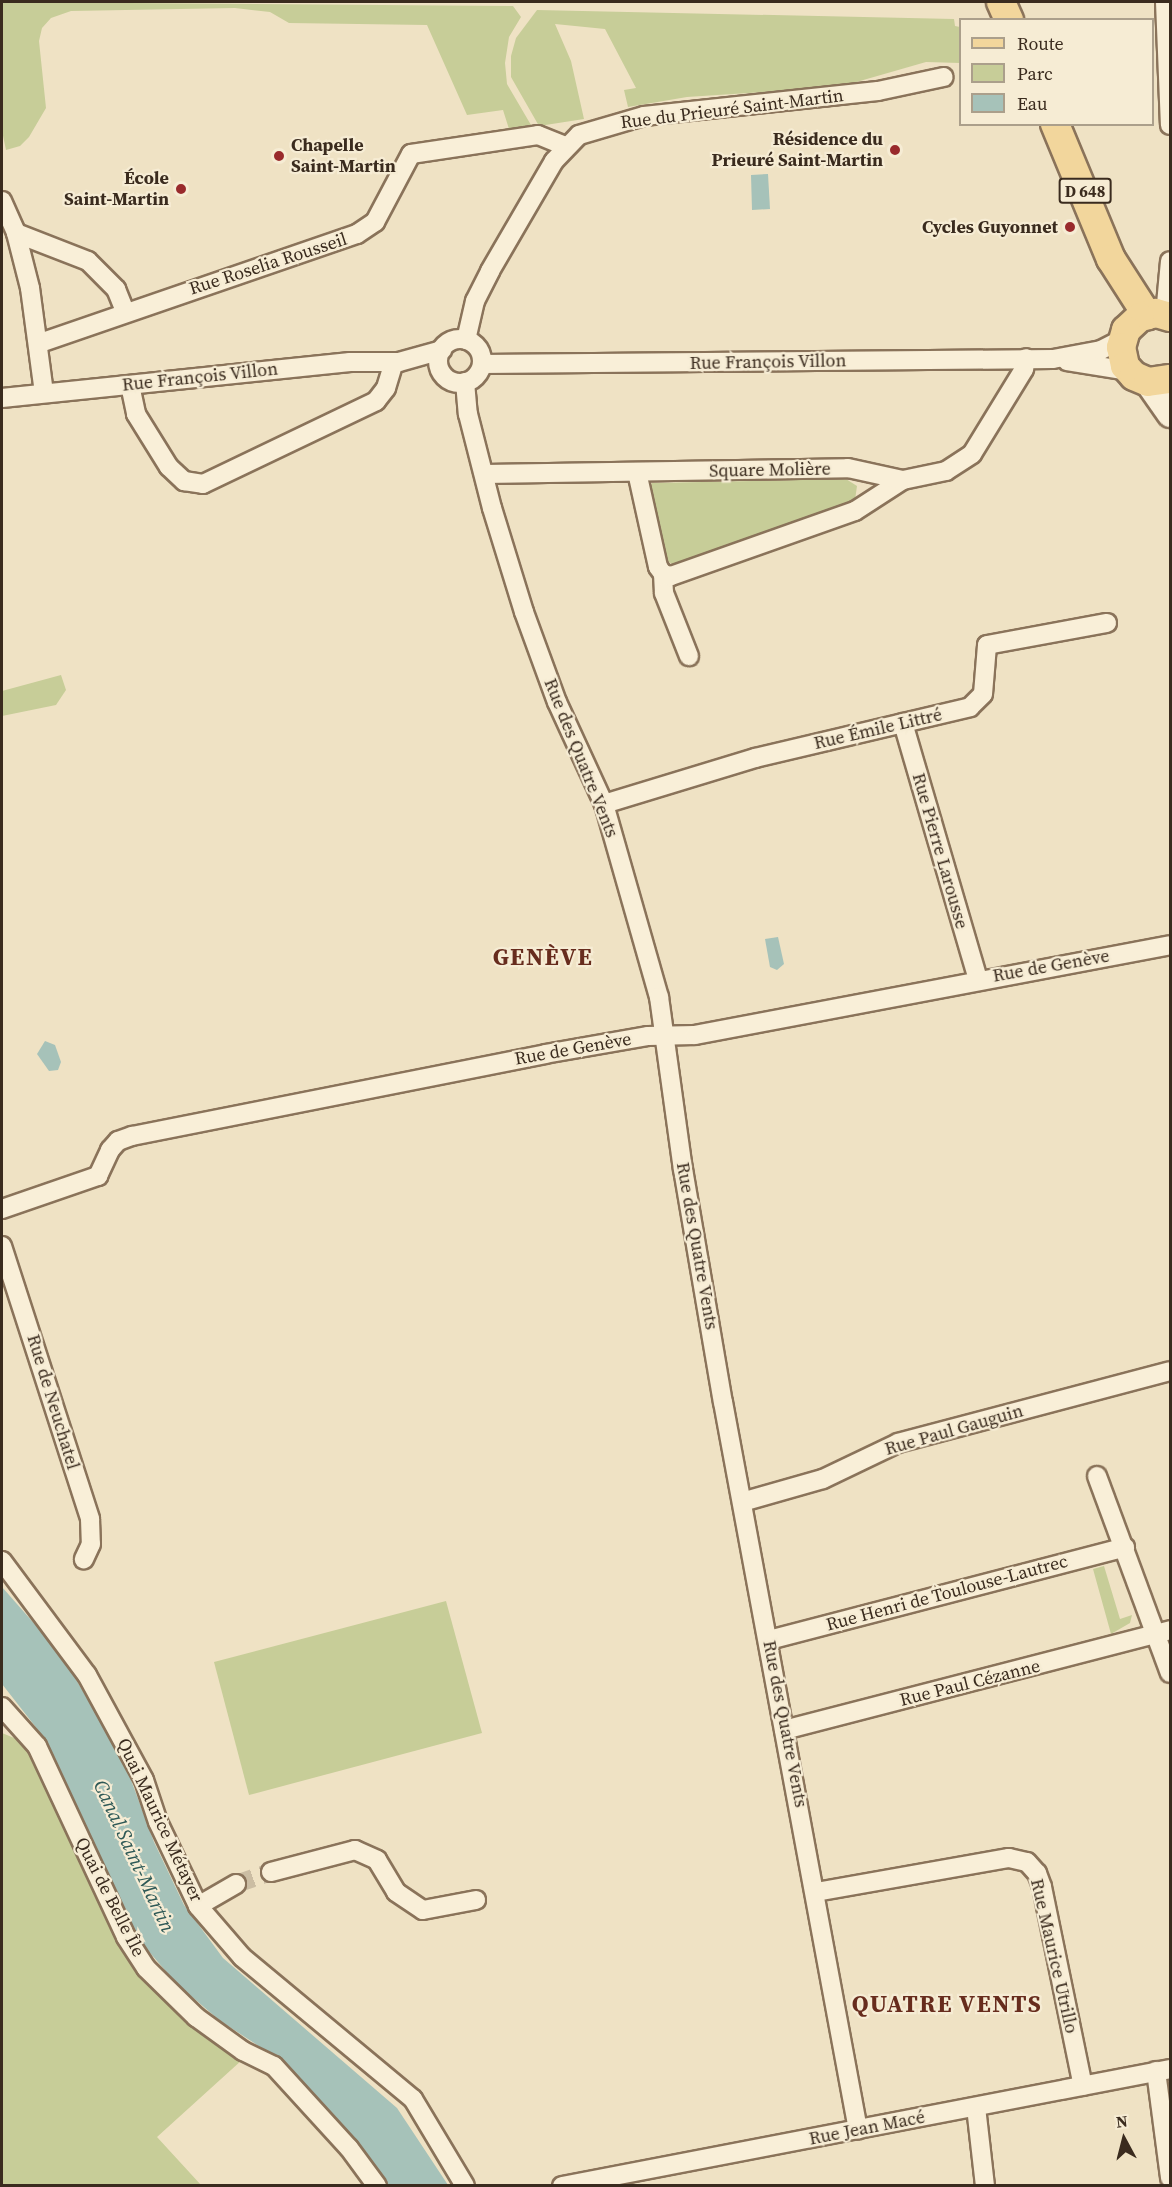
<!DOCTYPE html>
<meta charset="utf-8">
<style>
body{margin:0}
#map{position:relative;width:1172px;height:2187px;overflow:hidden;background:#efe2c4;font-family:"Source Serif 4",serif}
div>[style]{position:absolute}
.green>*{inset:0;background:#c7cd98}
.water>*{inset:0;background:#a6c2b9}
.street-tunnel>*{height:18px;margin-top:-9px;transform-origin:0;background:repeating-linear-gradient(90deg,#cbbda3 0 18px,transparent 0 27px)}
.roads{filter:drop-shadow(2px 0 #8a735a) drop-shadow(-2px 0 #8a735a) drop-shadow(0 2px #8a735a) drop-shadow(0 -2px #8a735a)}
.street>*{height:18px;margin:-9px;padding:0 9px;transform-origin:9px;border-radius:9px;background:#f9efd8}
.street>.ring{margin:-9px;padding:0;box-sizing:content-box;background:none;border:18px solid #f9efd8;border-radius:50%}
.secondary>*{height:26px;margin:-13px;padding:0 13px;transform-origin:13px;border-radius:13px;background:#f9efd8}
.primary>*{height:28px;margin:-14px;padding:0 14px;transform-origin:14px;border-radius:14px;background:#f2d69c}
.dots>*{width:16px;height:16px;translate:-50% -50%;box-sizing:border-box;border:3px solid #f6ecd4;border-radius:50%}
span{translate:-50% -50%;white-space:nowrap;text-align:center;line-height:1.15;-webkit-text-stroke:4.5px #f6ecd4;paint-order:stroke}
.shield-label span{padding:2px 4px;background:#f6ecd4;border:2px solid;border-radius:4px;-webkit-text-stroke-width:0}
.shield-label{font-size:16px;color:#3a2b1e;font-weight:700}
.street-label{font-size:18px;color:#3a2b1e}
.poi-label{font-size:18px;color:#3a2b1e;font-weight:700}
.right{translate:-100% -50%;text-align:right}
.left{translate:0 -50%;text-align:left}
.water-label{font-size:20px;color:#2e5956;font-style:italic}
.district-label{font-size:24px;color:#672c1d;font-weight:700;letter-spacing:1.5px}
.frame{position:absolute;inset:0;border:3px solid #3a2b1e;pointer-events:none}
.legend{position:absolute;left:959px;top:18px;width:195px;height:108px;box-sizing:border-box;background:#f6ecd4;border:2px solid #ab9f8b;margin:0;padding:8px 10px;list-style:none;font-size:18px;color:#3a2b1e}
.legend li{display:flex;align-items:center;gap:12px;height:30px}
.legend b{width:30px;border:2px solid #ab9f8b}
.north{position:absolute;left:1094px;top:2109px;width:60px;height:60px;-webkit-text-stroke:4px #f6ecd4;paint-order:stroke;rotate:353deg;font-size:16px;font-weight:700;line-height:24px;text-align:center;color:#3a2b1e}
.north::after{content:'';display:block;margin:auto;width:21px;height:27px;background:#3a2b1e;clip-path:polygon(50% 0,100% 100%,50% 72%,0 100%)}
</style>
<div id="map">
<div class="green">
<div style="clip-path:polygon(2px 2px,513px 6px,521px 17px,509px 37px,505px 63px,507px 84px,531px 125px,509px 129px,503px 110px,467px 115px,427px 25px,289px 23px,270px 12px,235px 8px,71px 11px,51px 18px,42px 28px,39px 41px,46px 108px,29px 137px,20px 146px,6px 150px,2px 131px)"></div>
<div style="clip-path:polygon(537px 10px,954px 19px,955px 26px,960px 27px,960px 63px,926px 62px,839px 87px,687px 97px,628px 107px,624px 90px,636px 88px,605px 29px,555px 24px,571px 61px,584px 119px,539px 126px,511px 77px,511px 56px,516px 38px)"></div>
<div style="clip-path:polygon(846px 479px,857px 486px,855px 500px,849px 504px,676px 567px,665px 559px,648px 489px,652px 483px)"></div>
<div style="clip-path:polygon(61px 675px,66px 690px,56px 705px,2px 716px,2px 691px)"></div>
<div style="clip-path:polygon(1104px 1566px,1120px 1619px,1132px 1615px,1130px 1623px,1111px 1634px,1093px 1569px)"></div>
<div style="clip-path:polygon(446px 1601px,482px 1733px,249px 1795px,214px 1662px)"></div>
<div style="clip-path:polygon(2px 1733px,24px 1742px,145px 1980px,242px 2060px,157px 2137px,201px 2185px,2px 2185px)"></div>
</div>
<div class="water">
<div style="clip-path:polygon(768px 174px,770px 209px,752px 210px,751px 175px)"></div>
<div style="clip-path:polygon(778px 937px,784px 964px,777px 970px,770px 967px,765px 939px)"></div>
<div style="clip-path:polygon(45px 1041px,55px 1045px,61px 1062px,58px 1070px,49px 1071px,37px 1054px)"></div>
<div style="clip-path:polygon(2px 1587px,61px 1654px,124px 1761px,154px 1842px,184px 1905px,223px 1958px,397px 2108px,448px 2185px,387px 2185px,377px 2169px,280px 2060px,219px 2020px,176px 1983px,145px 1947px,108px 1881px,38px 1730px,2px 1684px)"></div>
</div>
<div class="street-tunnel">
<div style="left:236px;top:1884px;width:37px;rotate:-19deg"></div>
</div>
<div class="roads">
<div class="street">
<div style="left:1165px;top:2px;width:123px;rotate:87.7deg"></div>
<div style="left:2px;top:201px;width:35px;rotate:66deg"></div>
<div style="left:16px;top:233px;width:57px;rotate:75.7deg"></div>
<div style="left:30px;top:288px;width:106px;rotate:82.4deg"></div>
<div style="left:16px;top:233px;width:77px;rotate:21.3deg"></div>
<div style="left:88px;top:261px;width:40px;rotate:45deg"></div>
<div style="left:116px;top:289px;width:24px;rotate:68deg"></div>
<div style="left:1165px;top:315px;width:54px;rotate:-84.7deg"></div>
<div class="ring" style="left:438px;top:339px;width:26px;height:26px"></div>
<div style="left:466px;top:340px;width:40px;rotate:-77deg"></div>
<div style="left:475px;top:301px;width:34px;rotate:-63deg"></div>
<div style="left:490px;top:271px;width:127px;rotate:-59.8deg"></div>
<div style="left:554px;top:161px;width:36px;rotate:-46deg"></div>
<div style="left:579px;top:135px;width:68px;rotate:-16.3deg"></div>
<div style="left:644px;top:116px;width:235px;rotate:-6.1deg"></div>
<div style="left:878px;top:91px;width:67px;rotate:-12deg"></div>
<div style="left:40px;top:343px;width:335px;rotate:-19deg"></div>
<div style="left:357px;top:234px;width:22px;rotate:-34deg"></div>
<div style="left:375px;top:222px;width:77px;rotate:-62.1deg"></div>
<div style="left:411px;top:154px;width:128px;rotate:-8.5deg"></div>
<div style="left:538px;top:135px;width:29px;rotate:22deg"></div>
<div style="left:1067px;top:361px;width:63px;rotate:9.2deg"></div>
<div style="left:482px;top:364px;width:571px;rotate:-0.5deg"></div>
<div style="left:1053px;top:359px;width:49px;rotate:-10.6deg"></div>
<div style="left:1101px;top:350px;width:22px;rotate:-27deg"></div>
<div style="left:465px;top:382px;width:32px;rotate:85deg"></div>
<div style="left:468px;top:414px;width:97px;rotate:75.7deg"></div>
<div style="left:492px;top:508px;width:109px;rotate:72.9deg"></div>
<div style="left:524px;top:612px;width:96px;rotate:69.9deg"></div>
<div style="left:557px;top:702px;width:112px;rotate:65.3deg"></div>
<div style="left:604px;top:804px;width:201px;rotate:74.1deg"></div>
<div style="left:659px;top:997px;width:174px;rotate:82.1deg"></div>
<div style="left:683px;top:1169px;width:236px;rotate:80.3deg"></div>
<div style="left:723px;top:1402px;width:740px;rotate:79.49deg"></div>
<div style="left:130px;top:385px;width:30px;rotate:78deg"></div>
<div style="left:136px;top:414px;width:62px;rotate:58.1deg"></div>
<div style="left:169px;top:467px;width:21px;rotate:43deg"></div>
<div style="left:184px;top:481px;width:19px;rotate:9deg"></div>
<div style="left:203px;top:484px;width:192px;rotate:-25.6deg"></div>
<div style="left:376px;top:401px;width:16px;rotate:-52deg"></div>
<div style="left:386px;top:388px;width:27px;rotate:-73deg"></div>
<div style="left:2px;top:398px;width:350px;rotate:-5.9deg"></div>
<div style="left:350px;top:362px;width:49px"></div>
<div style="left:399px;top:362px;width:45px;rotate:-15.6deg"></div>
<div style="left:637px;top:472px;width:97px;rotate:77.5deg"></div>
<div style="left:658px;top:567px;width:9px;rotate:54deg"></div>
<div style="left:663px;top:574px;width:8px;rotate:14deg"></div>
<div style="left:671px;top:576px;width:195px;rotate:-19.5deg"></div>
<div style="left:855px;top:511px;width:57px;rotate:-32.9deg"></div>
<div style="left:485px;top:474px;width:363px;rotate:-0.9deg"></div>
<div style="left:848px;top:468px;width:56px;rotate:12.3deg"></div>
<div style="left:903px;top:480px;width:44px;rotate:-11.8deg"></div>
<div style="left:946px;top:471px;width:31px;rotate:-33deg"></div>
<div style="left:972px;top:454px;width:100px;rotate:-58.5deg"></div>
<div style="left:1024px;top:369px;width:11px;rotate:-80deg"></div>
<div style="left:663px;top:574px;width:19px;rotate:87deg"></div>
<div style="left:664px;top:593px;width:68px;rotate:68.4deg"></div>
<div style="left:903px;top:723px;width:268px;rotate:73.7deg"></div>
<div style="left:604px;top:804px;width:158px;rotate:-16.9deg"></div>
<div style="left:755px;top:758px;width:221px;rotate:-13.3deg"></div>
<div style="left:970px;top:707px;width:18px;rotate:-45deg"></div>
<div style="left:983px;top:694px;width:49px;rotate:-85.3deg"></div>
<div style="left:987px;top:645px;width:122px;rotate:-10.4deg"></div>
<div style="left:2px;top:1209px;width:102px;rotate:-19deg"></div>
<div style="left:98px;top:1176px;width:29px;rotate:-65deg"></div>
<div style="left:110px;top:1150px;width:12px;rotate:-48deg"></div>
<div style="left:118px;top:1141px;width:15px;rotate:-20deg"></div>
<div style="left:132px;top:1136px;width:421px;rotate:-11.2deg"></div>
<div style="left:545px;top:1054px;width:105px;rotate:-9.9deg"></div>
<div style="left:648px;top:1036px;width:47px;rotate:-1.2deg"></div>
<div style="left:695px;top:1035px;width:483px;rotate:-10.7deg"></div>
<div style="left:2px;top:1246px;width:287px;rotate:72.1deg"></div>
<div style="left:90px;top:1519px;width:25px;rotate:88deg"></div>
<div style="left:91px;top:1544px;width:17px;rotate:115deg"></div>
<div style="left:1097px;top:1476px;width:210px;rotate:69.7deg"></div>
<div style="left:742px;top:1502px;width:84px;rotate:-15.9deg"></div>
<div style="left:823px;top:1479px;width:83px;rotate:-25.6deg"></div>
<div style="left:898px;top:1443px;width:281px;rotate:-14.8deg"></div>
<div style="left:2px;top:1561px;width:142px;rotate:53.3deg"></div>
<div style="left:87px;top:1675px;width:119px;rotate:61.5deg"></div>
<div style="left:144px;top:1780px;width:44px;rotate:71.6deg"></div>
<div style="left:158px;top:1822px;width:93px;rotate:64.5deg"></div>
<div style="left:198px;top:1906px;width:67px;rotate:49.2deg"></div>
<div style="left:242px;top:1957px;width:222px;rotate:39.7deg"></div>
<div style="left:413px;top:2099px;width:101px;rotate:59.1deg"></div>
<div style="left:769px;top:1640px;width:368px;rotate:-14.6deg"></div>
<div style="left:2px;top:1707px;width:52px;rotate:48.1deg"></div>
<div style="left:37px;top:1746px;width:211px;rotate:65deg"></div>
<div style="left:126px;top:1937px;width:37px;rotate:57deg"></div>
<div style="left:146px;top:1968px;width:70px;rotate:44.4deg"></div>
<div style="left:196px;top:2017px;width:58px;rotate:35.9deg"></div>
<div style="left:243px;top:2051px;width:34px;rotate:26deg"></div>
<div style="left:274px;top:2066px;width:111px;rotate:47.6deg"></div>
<div style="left:349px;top:2148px;width:47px;rotate:53.6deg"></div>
<div style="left:784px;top:1730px;width:399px;rotate:-14.5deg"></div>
<div style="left:271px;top:1872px;width:87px;rotate:-14.7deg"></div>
<div style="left:355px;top:1850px;width:24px;rotate:24deg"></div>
<div style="left:377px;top:1860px;width:37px;rotate:59deg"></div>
<div style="left:396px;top:1892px;width:32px;rotate:34deg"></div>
<div style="left:423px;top:1910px;width:54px;rotate:-10.7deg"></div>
<div style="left:816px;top:1892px;width:196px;rotate:-10deg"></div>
<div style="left:1009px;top:1858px;width:18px;rotate:13deg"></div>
<div style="left:1027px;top:1862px;width:15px;rotate:48deg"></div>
<div style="left:1037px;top:1873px;width:15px;rotate:70deg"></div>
<div style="left:1042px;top:1887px;width:203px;rotate:78.4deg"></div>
<div style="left:198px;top:1906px;width:44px;rotate:-30.1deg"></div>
<div style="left:1156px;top:2071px;width:108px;rotate:82.5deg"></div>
<div style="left:976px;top:2107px;width:80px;rotate:83.5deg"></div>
<div style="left:562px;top:2186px;width:619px;rotate:-10.89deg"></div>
</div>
<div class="secondary">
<div style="left:1148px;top:382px;width:39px;rotate:55deg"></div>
</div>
<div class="primary">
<div style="left:1001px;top:2px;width:20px;rotate:66deg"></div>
<div style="left:1055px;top:124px;width:146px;rotate:67.5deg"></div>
<div style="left:1111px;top:259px;width:67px;rotate:57.3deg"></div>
<div style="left:1170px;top:317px;width:15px;rotate:-164deg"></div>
<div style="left:1156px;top:313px;width:16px;rotate:166deg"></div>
<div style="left:1140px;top:317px;width:19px;rotate:137deg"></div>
<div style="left:1126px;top:330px;width:18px;rotate:106deg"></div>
<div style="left:1121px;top:347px;width:19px;rotate:78deg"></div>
<div style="left:1125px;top:366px;width:13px;rotate:48deg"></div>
<div style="left:1134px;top:376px;width:15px;rotate:23deg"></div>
<div style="left:1148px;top:382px;width:22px;rotate:-8deg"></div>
</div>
</div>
<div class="dots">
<div style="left:895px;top:150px;background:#992a2c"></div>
<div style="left:279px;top:156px;background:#992a2c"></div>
<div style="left:181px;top:189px;background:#992a2c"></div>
<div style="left:1070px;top:227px;background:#992a2c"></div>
</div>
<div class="shield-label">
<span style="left:1085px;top:191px">D 648</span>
</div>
<div class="street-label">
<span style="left:732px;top:109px;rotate:-7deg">Rue du Prieuré Saint-Martin</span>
<span style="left:268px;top:264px;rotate:-18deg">Rue Roselia Rousseil</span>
<span style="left:768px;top:362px;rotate:-1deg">Rue François Villon</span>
<span style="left:200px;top:377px;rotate:-6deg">Rue François Villon</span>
<span style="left:770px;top:470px;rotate:-1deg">Square Molière</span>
<span style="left:878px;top:729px;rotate:-13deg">Rue Émile Littré</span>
<span style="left:581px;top:758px;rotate:68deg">Rue des Quatre Vents</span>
<span style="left:940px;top:851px;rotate:74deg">Rue Pierre Larousse</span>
<span style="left:1051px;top:966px;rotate:-10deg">Rue de Genève</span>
<span style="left:573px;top:1049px;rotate:-10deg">Rue de Genève</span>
<span style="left:697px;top:1246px;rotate:80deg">Rue des Quatre Vents</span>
<span style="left:53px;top:1402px;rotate:73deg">Rue de Neuchatel</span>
<span style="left:954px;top:1430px;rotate:-16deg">Rue Paul Gauguin</span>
<span style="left:947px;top:1593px;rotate:-15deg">Rue Henri de Toulouse-Lautrec</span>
<span style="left:970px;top:1683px;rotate:-14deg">Rue Paul Cézanne</span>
<span style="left:785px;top:1724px;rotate:79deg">Rue des Quatre Vents</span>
<span style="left:160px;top:1820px;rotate:65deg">Quai Maurice Métayer</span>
<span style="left:110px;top:1897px;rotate:63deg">Quai de Belle Île</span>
<span style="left:1054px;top:1956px;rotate:77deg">Rue Maurice Utrillo</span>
<span style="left:867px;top:2128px;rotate:-11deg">Rue Jean Macé</span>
</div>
<div class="poi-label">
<span class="right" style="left:883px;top:150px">Résidence du<br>Prieuré Saint-Martin</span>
<span class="left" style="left:291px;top:156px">Chapelle<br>Saint-Martin</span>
<span class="right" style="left:169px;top:189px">École<br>Saint-Martin</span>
<span class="right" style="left:1058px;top:227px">Cycles Guyonnet</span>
</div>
<div class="water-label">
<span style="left:134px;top:1856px;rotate:65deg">Canal Saint-Martin</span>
</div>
<div class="district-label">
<span style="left:543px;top:957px">GENÈVE</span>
<span style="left:947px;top:2004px">QUATRE VENTS</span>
</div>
<div class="frame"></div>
<ul class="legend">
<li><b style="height:8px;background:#f2d69c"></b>Route</li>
<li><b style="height:16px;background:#c7cd98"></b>Parc</li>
<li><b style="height:16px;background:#a6c2b9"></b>Eau</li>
</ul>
<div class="north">N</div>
</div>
